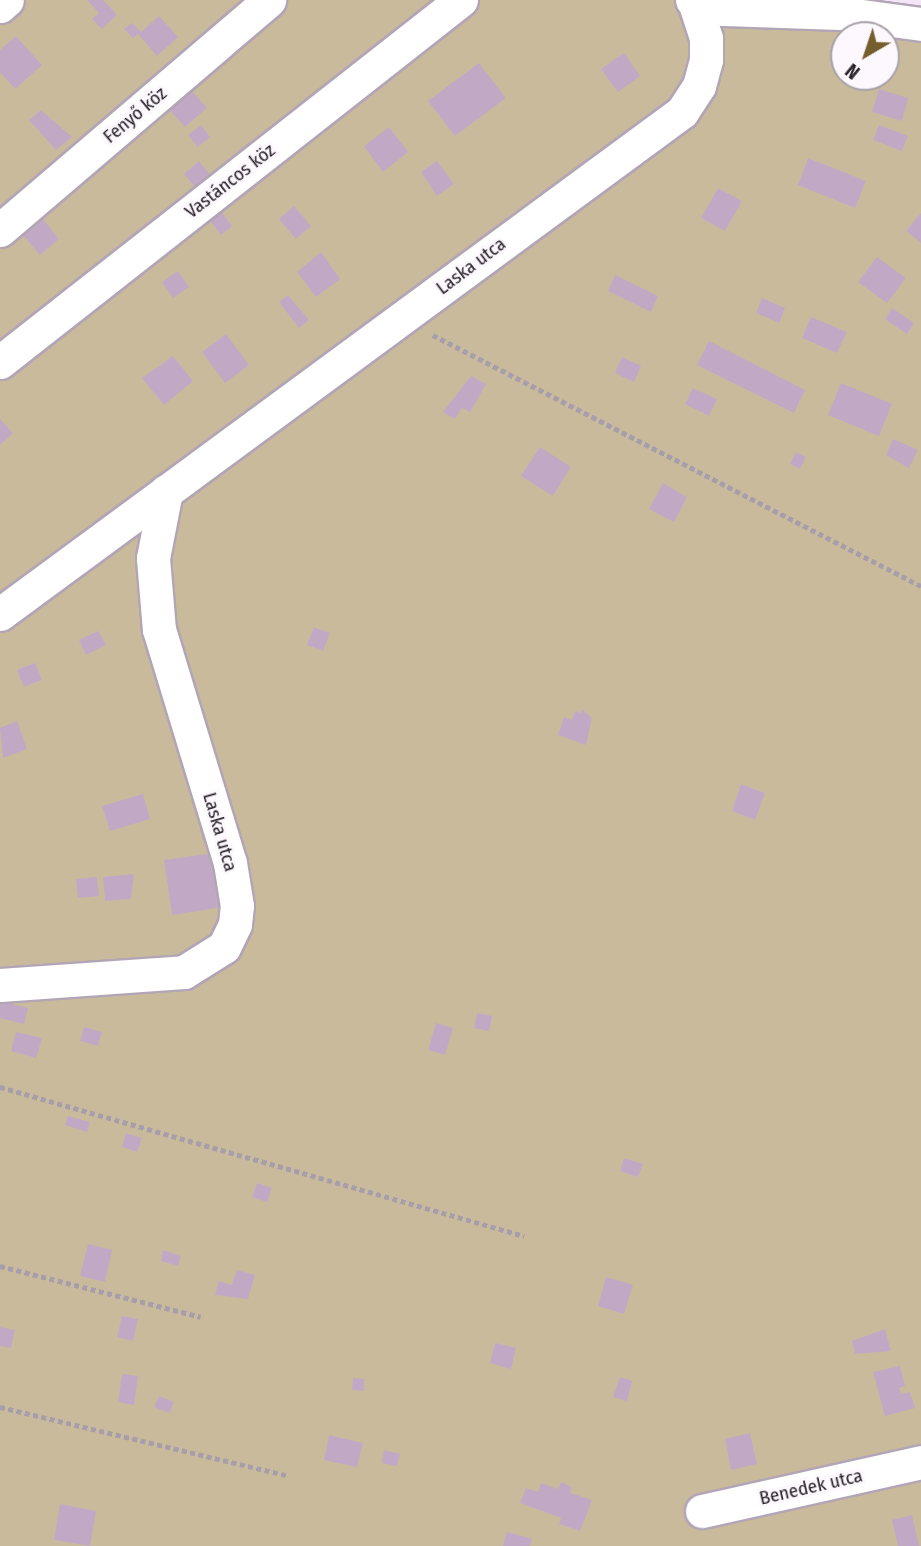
<!DOCTYPE html>
<meta charset="utf-8">
<style>
body{margin:0}
#map{position:relative;width:921px;height:1546px;overflow:hidden;background:#f4e6f8;font-family:"Fira Sans Condensed",sans-serif}
div>[style]{position:absolute}
.green>*{inset:0;background:#caba9c}
.building>*{inset:0;background:#c1a9c6}
.path>*{height:4.5px;margin-top:-2.25px;transform-origin:0;background:repeating-linear-gradient(90deg,#a89dab 0 5px,transparent 0 8.5px)}
.roads{filter:drop-shadow(2px 0 #b2a5b5) drop-shadow(-2px 0 #b2a5b5) drop-shadow(0 2px #b2a5b5) drop-shadow(0 -2px #b2a5b5)}
.street>*{height:33px;margin:-16.5px;padding:0 16.5px;transform-origin:16.5px;border-radius:16.5px;background:#fff}
span{translate:-50% -50%;white-space:nowrap;text-align:center;line-height:1.15;-webkit-text-stroke:6px #fdf7fe;paint-order:stroke}
.street-label{font-size:19px;color:#272228}
.north{position:absolute;left:830px;top:21px;width:70px;height:70px;box-sizing:border-box;background:#fdf7fe;border:2px solid #a7a2a8;border-radius:50%;rotate:219deg;font-size:19px;font-weight:700;line-height:28px;text-align:center;color:#272228}
.north::after{content:'';display:block;margin:auto;width:24px;height:32px;background:#755e2e;clip-path:polygon(50% 0,100% 100%,50% 72%,0 100%)}
</style>
<div id="map">
<div class="green">
<div style="clip-path:polygon(evenodd,0 0,692px 0,921px 24px,921px 1546px,0 1546px,0 0,844px 35px,886px 35px,886px 77px,844px 77px,844px 35px)"></div>
</div>
<div class="building">
<div style="clip-path:polygon(87px 0,103px 0,117px 15px,102px 29px,92px 19px,99px 13px)"></div>
<div style="clip-path:polygon(159px 16px,178px 37px,157px 56px,138px 34px,133px 38px,124px 29px,132px 23px,141px 32px)"></div>
<div style="clip-path:polygon(16px 36px,42px 65px,15px 89px,0 72px,0 50px)"></div>
<div style="clip-path:polygon(624px 53px,640px 76px,618px 92px,601px 69px)"></div>
<div style="clip-path:polygon(479px 63px,506px 98px,455px 136px,428px 101px)"></div>
<div style="clip-path:polygon(189px 88px,207px 108px,185px 127px,167px 107px)"></div>
<div style="clip-path:polygon(879px 89px,908px 98px,902px 121px,872px 112px)"></div>
<div style="clip-path:polygon(41px 110px,72px 137px,56px 150px,29px 120px)"></div>
<div style="clip-path:polygon(201px 125px,210px 137px,198px 147px,188px 135px)"></div>
<div style="clip-path:polygon(879px 125px,908px 136px,902px 151px,873px 140px)"></div>
<div style="clip-path:polygon(389px 127px,408px 152px,383px 172px,364px 146px)"></div>
<div style="clip-path:polygon(808px 158px,866px 181px,855px 208px,798px 185px)"></div>
<div style="clip-path:polygon(199px 161px,210px 175px,195px 187px,184px 174px)"></div>
<div style="clip-path:polygon(437px 161px,454px 184px,437px 196px,421px 172px)"></div>
<div style="clip-path:polygon(718px 188px,742px 201px,725px 231px,701px 218px)"></div>
<div style="clip-path:polygon(294px 206px,311px 226px,296px 239px,279px 219px)"></div>
<div style="clip-path:polygon(219px 209px,232px 226px,221px 235px,208px 218px)"></div>
<div style="clip-path:polygon(921px 213px,921px 243px,906px 231px)"></div>
<div style="clip-path:polygon(42px 218px,59px 239px,40px 255px,22px 234px)"></div>
<div style="clip-path:polygon(321px 252px,340px 279px,316px 297px,297px 272px)"></div>
<div style="clip-path:polygon(877px 257px,906px 278px,887px 303px,858px 282px)"></div>
<div style="clip-path:polygon(178px 271px,189px 287px,173px 298px,162px 282px)"></div>
<div style="clip-path:polygon(615px 275px,658px 296px,651px 312px,608px 291px)"></div>
<div style="clip-path:polygon(288px 295px,309px 320px,299px 328px,279px 302px)"></div>
<div style="clip-path:polygon(762px 298px,785px 308px,779px 323px,756px 313px)"></div>
<div style="clip-path:polygon(892px 308px,914px 323px,907px 334px,885px 319px)"></div>
<div style="clip-path:polygon(811px 317px,847px 332px,837px 353px,802px 338px)"></div>
<div style="clip-path:polygon(226px 334px,249px 365px,225px 383px,202px 352px)"></div>
<div style="clip-path:polygon(709px 341px,805px 390px,794px 413px,697px 365px)"></div>
<div style="clip-path:polygon(173px 356px,193px 381px,164px 405px,142px 378px)"></div>
<div style="clip-path:polygon(622px 357px,641px 366px,634px 382px,615px 373px)"></div>
<div style="clip-path:polygon(471px 376px,486px 384px,470px 412px,462px 408px,455px 419px,443px 412px)"></div>
<div style="clip-path:polygon(841px 383px,892px 404px,879px 436px,828px 415px)"></div>
<div style="clip-path:polygon(693px 388px,717px 399px,709px 416px,685px 404px)"></div>
<div style="clip-path:polygon(0 419px,13px 433px,0 445px)"></div>
<div style="clip-path:polygon(893px 439px,918px 450px,909px 468px,886px 455px)"></div>
<div style="clip-path:polygon(540px 447px,571px 467px,553px 496px,521px 476px)"></div>
<div style="clip-path:polygon(796px 452px,806px 457px,800px 469px,790px 464px)"></div>
<div style="clip-path:polygon(663px 483px,687px 497px,674px 522px,649px 509px)"></div>
<div style="clip-path:polygon(314px 627px,330px 633px,323px 651px,307px 645px)"></div>
<div style="clip-path:polygon(98px 631px,106px 645px,86px 655px,79px 640px)"></div>
<div style="clip-path:polygon(35px 663px,42px 680px,24px 687px,17px 670px)"></div>
<div style="clip-path:polygon(582px 709px,592px 718px,586px 745px,558px 735px,564px 717px,572px 720px,575px 711px,581px 713px)"></div>
<div style="clip-path:polygon(17px 721px,27px 749px,3px 758px,0 728px)"></div>
<div style="clip-path:polygon(741px 784px,765px 793px,755px 820px,732px 811px)"></div>
<div style="clip-path:polygon(143px 794px,150px 819px,110px 831px,102px 806px)"></div>
<div style="clip-path:polygon(214px 853px,223px 907px,172px 915px,164px 860px)"></div>
<div style="clip-path:polygon(134px 874px,131px 899px,105px 901px,103px 877px)"></div>
<div style="clip-path:polygon(97px 877px,99px 896px,78px 898px,76px 879px)"></div>
<div style="clip-path:polygon(0 1001px,28px 1008px,24px 1024px,0 1018px)"></div>
<div style="clip-path:polygon(477px 1013px,492px 1016px,489px 1031px,474px 1028px)"></div>
<div style="clip-path:polygon(436px 1023px,453px 1028px,445px 1055px,428px 1050px)"></div>
<div style="clip-path:polygon(84px 1027px,102px 1032px,98px 1046px,80px 1041px)"></div>
<div style="clip-path:polygon(16px 1032px,42px 1038px,36px 1058px,11px 1051px)"></div>
<div style="clip-path:polygon(68px 1116px,90px 1122px,87px 1132px,65px 1125px)"></div>
<div style="clip-path:polygon(126px 1133px,142px 1138px,137px 1152px,122px 1147px)"></div>
<div style="clip-path:polygon(624px 1158px,643px 1164px,638px 1177px,620px 1171px)"></div>
<div style="clip-path:polygon(257px 1183px,272px 1188px,267px 1202px,252px 1197px)"></div>
<div style="clip-path:polygon(88px 1244px,112px 1250px,105px 1282px,80px 1276px)"></div>
<div style="clip-path:polygon(163px 1250px,181px 1256px,178px 1266px,161px 1261px)"></div>
<div style="clip-path:polygon(237px 1270px,255px 1275px,248px 1299px,215px 1295px,219px 1281px,232px 1285px)"></div>
<div style="clip-path:polygon(606px 1277px,633px 1285px,624px 1314px,598px 1306px)"></div>
<div style="clip-path:polygon(122px 1316px,138px 1319px,133px 1341px,117px 1337px)"></div>
<div style="clip-path:polygon(0 1327px,15px 1330px,11px 1348px,0 1346px)"></div>
<div style="clip-path:polygon(885px 1329px,891px 1351px,855px 1354px,852px 1341px)"></div>
<div style="clip-path:polygon(495px 1343px,516px 1348px,511px 1369px,490px 1363px)"></div>
<div style="clip-path:polygon(900px 1366px,905px 1386px,899px 1388px,901px 1394px,910px 1392px,915px 1408px,885px 1416px,873px 1372px)"></div>
<div style="clip-path:polygon(122px 1374px,138px 1376px,134px 1405px,118px 1402px)"></div>
<div style="clip-path:polygon(620px 1377px,632px 1381px,627px 1401px,613px 1397px)"></div>
<div style="clip-path:polygon(353px 1378px,364px 1379px,364px 1391px,352px 1390px)"></div>
<div style="clip-path:polygon(159px 1396px,174px 1402px,169px 1413px,154px 1407px)"></div>
<div style="clip-path:polygon(750px 1433px,757px 1464px,731px 1470px,725px 1439px)"></div>
<div style="clip-path:polygon(329px 1435px,363px 1443px,357px 1467px,324px 1460px)"></div>
<div style="clip-path:polygon(384px 1450px,400px 1454px,397px 1466px,382px 1463px)"></div>
<div style="clip-path:polygon(561px 1482px,572px 1487px,570px 1493px,592px 1500px,580px 1531px,559px 1524px,561px 1518px,520px 1503px,526px 1488px,538px 1492px,541px 1483px,558px 1489px)"></div>
<div style="clip-path:polygon(60px 1504px,96px 1511px,90px 1546px,54px 1540px)"></div>
<div style="clip-path:polygon(912px 1515px,919px 1546px,898px 1546px,892px 1520px)"></div>
<div style="clip-path:polygon(507px 1532px,532px 1539px,530px 1546px,503px 1546px)"></div>
</div>
<div class="path">
<div style="left:433px;top:335px;width:549px;rotate:27.22deg"></div>
<div style="left:0;top:1087px;width:545px;rotate:15.87deg"></div>
<div style="left:0;top:1266px;width:207px;rotate:14.2deg"></div>
<div style="left:0;top:1407px;width:294px;rotate:13.4deg"></div>
</div>
<div class="roads">
<div class="street">
<div style="left:692px;top:0;width:33px;rotate:16deg"></div>
<div style="left:724px;top:9px;width:116px;rotate:2deg"></div>
<div style="left:840px;top:13px;width:82px;rotate:7.7deg"></div>
<div style="left:0;top:6px;width:9px;rotate:-41deg"></div>
<div style="left:0;top:230px;width:354px;rotate:-40.5deg"></div>
<div style="left:0;top:362px;width:586px;rotate:-38.14deg"></div>
<div style="left:0;top:614px;width:847px;rotate:-36.36deg"></div>
<div style="left:682px;top:112px;width:31px;rotate:-57deg"></div>
<div style="left:699px;top:86px;width:27px;rotate:-75deg"></div>
<div style="left:706px;top:60px;width:22px;rotate:-90deg"></div>
<div style="left:706px;top:38px;width:38px;rotate:-108deg"></div>
<div style="left:0;top:985px;width:184px;rotate:-4deg"></div>
<div style="left:184px;top:972px;width:47px;rotate:-32deg"></div>
<div style="left:224px;top:947px;width:25px;rotate:-64deg"></div>
<div style="left:235px;top:924px;width:18px;rotate:-84deg"></div>
<div style="left:237px;top:906px;width:44px;rotate:-99.2deg"></div>
<div style="left:230px;top:863px;width:244px;rotate:-106.9deg"></div>
<div style="left:159px;top:630px;width:72px;rotate:-94.8deg"></div>
<div style="left:153px;top:558px;width:68px;rotate:-79deg"></div>
<div style="left:702px;top:1511px;width:224px;rotate:-12.6deg"></div>
</div>
</div>
<div class="street-label">
<span style="left:135px;top:115px;rotate:-40deg">Fenyő köz</span>
<span style="left:230px;top:181px;rotate:-38deg">Vastáncos köz</span>
<span style="left:471px;top:266px;rotate:-37deg">Laska utca</span>
<span style="left:220px;top:832px;rotate:74deg">Laska utca</span>
<span style="left:811px;top:1487px;rotate:-13deg">Benedek utca</span>
</div>
<div class="north">N</div>
</div>
